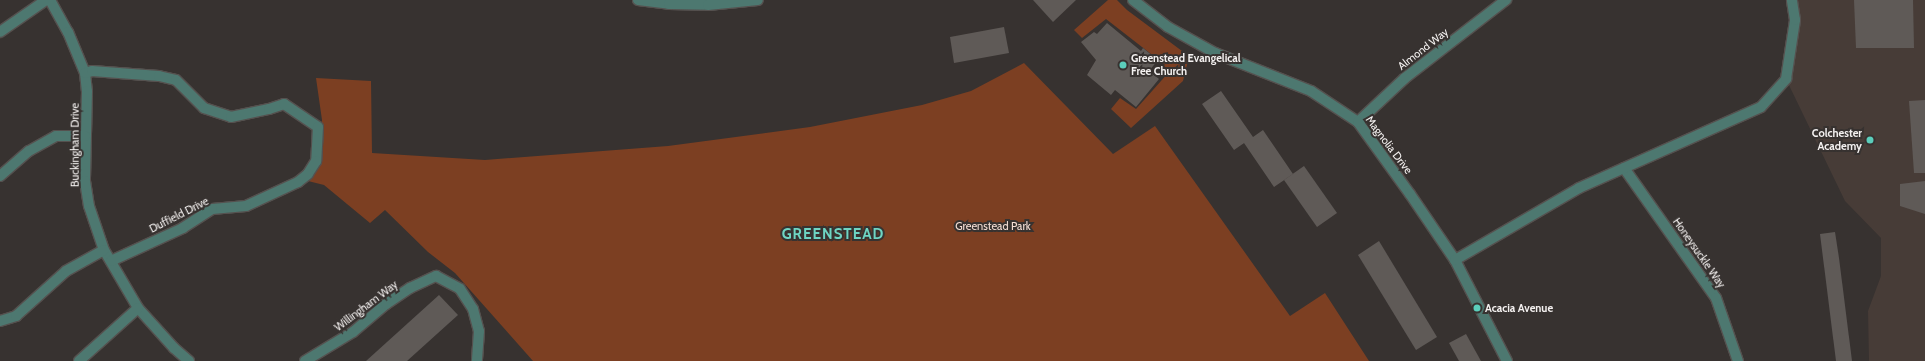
<!DOCTYPE html>
<style>
body{margin:0}
#map{position:relative;width:1925px;height:361px;overflow:hidden;background:#373230;font-family:Cabin,sans-serif}
div>[style]{position:absolute}
.built>*{inset:0;background:#473c37}
.green>*{inset:0;background:#7c3f22}
.building>*{inset:0;background:#5f5a57}
.roads{filter:drop-shadow(1px 0 #55514f) drop-shadow(-1px 0 #55514f) drop-shadow(0 1px #55514f) drop-shadow(0 -1px #55514f)}
.minor>*{height:10px;margin:-5px;padding:0 5px;transform-origin:5px;border-radius:5px;background:#4d7870}
.tertiary>*{height:10px;margin:-5px;padding:0 5px;transform-origin:5px;border-radius:5px;background:#4d7870}
.dots>*{width:11px;height:11px;translate:-50% -50%;box-sizing:border-box;border:2px solid #373230;border-radius:50%}
span{translate:-50% -50%;white-space:nowrap;text-align:center;line-height:1.15;-webkit-text-stroke:4px #373230;paint-order:stroke}
.street-label{font-size:11px;color:#f4f1f0}
.poi-label{font-size:11px;color:#f4f1f0;font-weight:700}
.left{translate:0 -50%;text-align:left}
.right{translate:-100% -50%;text-align:right}
.park-label{font-size:11px;color:#f4ded4}
.district-label{font-size:15px;color:#6ed5c3;font-weight:700;letter-spacing:1px}
</style>
<div id="map">
<div class="built">
<div style="clip-path:polygon(1792px 0,1925px 0,1925px 361px,1869px 361px,1868px 311px,1881px 276px,1881px 238px,1845px 201px,1786px 79px)"></div>
</div>
<div class="green">
<div style="clip-path:polygon(1108px 0,1117px 0,1127px 10px,1186px 54px,1188px 61px,1183px 81px,1131px 128px,1111px 109px,1120px 98px,1136px 109px,1169px 72px,1160px 61px,1106px 19px,1082px 38px,1074px 30px)"></div>
<div style="clip-path:polygon(1024px 63px,1113px 154px,1155px 126px,1290px 316px,1325px 293px,1369px 361px,533px 361px,455px 273px,428px 252px,385px 210px,370px 223px,324px 185px,304px 180px,321px 156px,322px 120px,316px 78px,371px 81px,372px 153px,485px 160px,668px 146px,810px 127px,922px 105px,971px 91px)"></div>
</div>
<div class="building">
<div style="clip-path:polygon(1033px 0,1076px 0,1053px 22px)"></div>
<div style="clip-path:polygon(1854px 0,1913px 0,1914px 48px,1856px 48px)"></div>
<div style="clip-path:polygon(1107px 23px,1141px 51px,1143px 48px,1158px 60px,1149px 71px,1159px 79px,1136px 107px,1115px 90px,1111px 95px,1087px 75px,1096px 60px,1081px 42px,1094px 32px,1097px 34px)"></div>
<div style="clip-path:polygon(1004px 27px,1009px 53px,954px 63px,950px 37px)"></div>
<div style="clip-path:polygon(1221px 91px,1253px 137px,1263px 130px,1293px 174px,1274px 187px,1244px 143px,1247px 141px,1234px 150px,1202px 104px)"></div>
<div style="clip-path:polygon(1925px 100px,1925px 173px,1914px 173px,1909px 101px)"></div>
<div style="clip-path:polygon(1304px 166px,1337px 213px,1317px 227px,1284px 180px)"></div>
<div style="clip-path:polygon(1925px 181px,1925px 214px,1900px 206px,1900px 184px)"></div>
<div style="clip-path:polygon(1835px 232px,1839px 258px,1852px 361px,1836px 361px,1820px 234px)"></div>
<div style="clip-path:polygon(1379px 241px,1437px 337px,1416px 350px,1358px 255px)"></div>
<div style="clip-path:polygon(439px 295px,458px 315px,407px 361px,366px 361px)"></div>
<div style="clip-path:polygon(1466px 334px,1481px 361px,1459px 361px,1449px 343px)"></div>
</div>
<div class="roads">
<div class="minor">
<div style="left:50px;top:0;width:37px;rotate:61deg"></div>
<div style="left:68px;top:32px;width:44px;rotate:67.5deg"></div>
<div style="left:85px;top:73px;width:18px;rotate:84deg"></div>
<div style="left:87px;top:91px;width:90px;rotate:91.3deg"></div>
<div style="left:85px;top:181px;width:25px;rotate:81deg"></div>
<div style="left:89px;top:206px;width:46px;rotate:71.2deg"></div>
<div style="left:104px;top:250px;width:67px;rotate:59.6deg"></div>
<div style="left:138px;top:308px;width:54px;rotate:48deg"></div>
<div style="left:174px;top:348px;width:20px;rotate:41deg"></div>
<div style="left:1133px;top:0;width:44px;rotate:37.6deg"></div>
<div style="left:1168px;top:27px;width:54px;rotate:29deg"></div>
<div style="left:1215px;top:53px;width:103px;rotate:21.6deg"></div>
<div style="left:1311px;top:91px;width:56px;rotate:33.4deg"></div>
<div style="left:1358px;top:122px;width:89px;rotate:54.2deg"></div>
<div style="left:1410px;top:194px;width:80px;rotate:55.7deg"></div>
<div style="left:1455px;top:260px;width:114px;rotate:62.8deg"></div>
<div style="left:85px;top:73px;width:7px;rotate:-16deg"></div>
<div style="left:92px;top:71px;width:67px;rotate:4.3deg"></div>
<div style="left:159px;top:76px;width:17px;rotate:13deg"></div>
<div style="left:176px;top:80px;width:40px;rotate:45deg"></div>
<div style="left:204px;top:108px;width:28px;rotate:18deg"></div>
<div style="left:231px;top:117px;width:39px;rotate:-12deg"></div>
<div style="left:269px;top:109px;width:16px;rotate:-18deg"></div>
<div style="left:284px;top:104px;width:41px;rotate:34.1deg"></div>
<div style="left:318px;top:127px;width:34px;rotate:93deg"></div>
<div style="left:316px;top:161px;width:15px;rotate:122deg"></div>
<div style="left:308px;top:174px;width:13px;rotate:141deg"></div>
<div style="left:298px;top:182px;width:57px;rotate:155.2deg"></div>
<div style="left:246px;top:206px;width:34px;rotate:175deg"></div>
<div style="left:212px;top:209px;width:35px;rotate:147deg"></div>
<div style="left:183px;top:228px;width:79px;rotate:155.4deg"></div>
<div style="left:1358px;top:122px;width:64px;rotate:-43.1deg"></div>
<div style="left:1405px;top:78px;width:128px;rotate:-37.7deg"></div>
<div style="left:1624px;top:168px;width:159px;rotate:54.7deg"></div>
<div style="left:1716px;top:298px;width:67px;rotate:70.8deg"></div>
<div style="left:0;top:176px;width:38px;rotate:-41deg"></div>
<div style="left:29px;top:151px;width:31px;rotate:-29deg"></div>
<div style="left:56px;top:136px;width:29px"></div>
<div style="left:1455px;top:260px;width:143px;rotate:-30.1deg"></div>
<div style="left:1579px;top:188px;width:199px;rotate:-24deg"></div>
<div style="left:1761px;top:107px;width:38px;rotate:-48deg"></div>
<div style="left:1786px;top:79px;width:60px;rotate:-81.3deg"></div>
<div style="left:1795px;top:20px;width:20px;rotate:-99deg"></div>
<div style="left:0;top:321px;width:17px;rotate:-17deg"></div>
<div style="left:16px;top:316px;width:67px;rotate:-42deg"></div>
<div style="left:66px;top:271px;width:43px;rotate:-28.9deg"></div>
<div style="left:79px;top:361px;width:79px;rotate:-41.9deg"></div>
<div style="left:305px;top:361px;width:56px;rotate:-31.1deg"></div>
<div style="left:353px;top:332px;width:43px;rotate:-40.3deg"></div>
<div style="left:386px;top:304px;width:29px;rotate:-34deg"></div>
<div style="left:410px;top:288px;width:29px;rotate:-25deg"></div>
<div style="left:436px;top:276px;width:27px;rotate:28deg"></div>
<div style="left:460px;top:289px;width:24px;rotate:57deg"></div>
<div style="left:473px;top:309px;width:23px;rotate:75deg"></div>
<div style="left:479px;top:331px;width:30px;rotate:94deg"></div>
</div>
<div class="tertiary">
<div style="left:638px;top:0;width:31px;rotate:7deg"></div>
<div style="left:669px;top:4px;width:39px;rotate:1deg"></div>
<div style="left:708px;top:5px;width:50px;rotate:-5.7deg"></div>
<div style="left:0;top:32px;width:56px;rotate:-34.8deg"></div>
</div>
</div>
<div class="dots">
<div style="left:1123px;top:65px;background:#5bcebb"></div>
<div style="left:1870px;top:140px;background:#5bcebb"></div>
<div style="left:1477px;top:308px;background:#5bcebb"></div>
</div>
<div class="street-label">
<span style="left:1423px;top:49px;rotate:-38deg">Almond Way</span>
<span style="left:75px;top:145px;rotate:-90deg">Buckingham Drive</span>
<span style="left:1389px;top:145px;rotate:53deg">Magnolia Drive</span>
<span style="left:179px;top:215px;rotate:-27deg">Duffield Drive</span>
<span style="left:1699px;top:253px;rotate:55deg">Honeysuckle Way</span>
<span style="left:366px;top:306px;rotate:-37deg">Willingham Way</span>
</div>
<div class="poi-label">
<span class="left" style="left:1131px;top:65px">Greenstead Evangelical<br>Free Church</span>
<span class="right" style="left:1862px;top:140px">Colchester<br>Academy</span>
<span class="left" style="left:1485px;top:308px">Acacia Avenue</span>
</div>
<div class="park-label">
<span style="left:993px;top:226px">Greenstead Park</span>
</div>
<div class="district-label">
<span style="left:833px;top:235px">GREENSTEAD</span>
</div>
</div>
